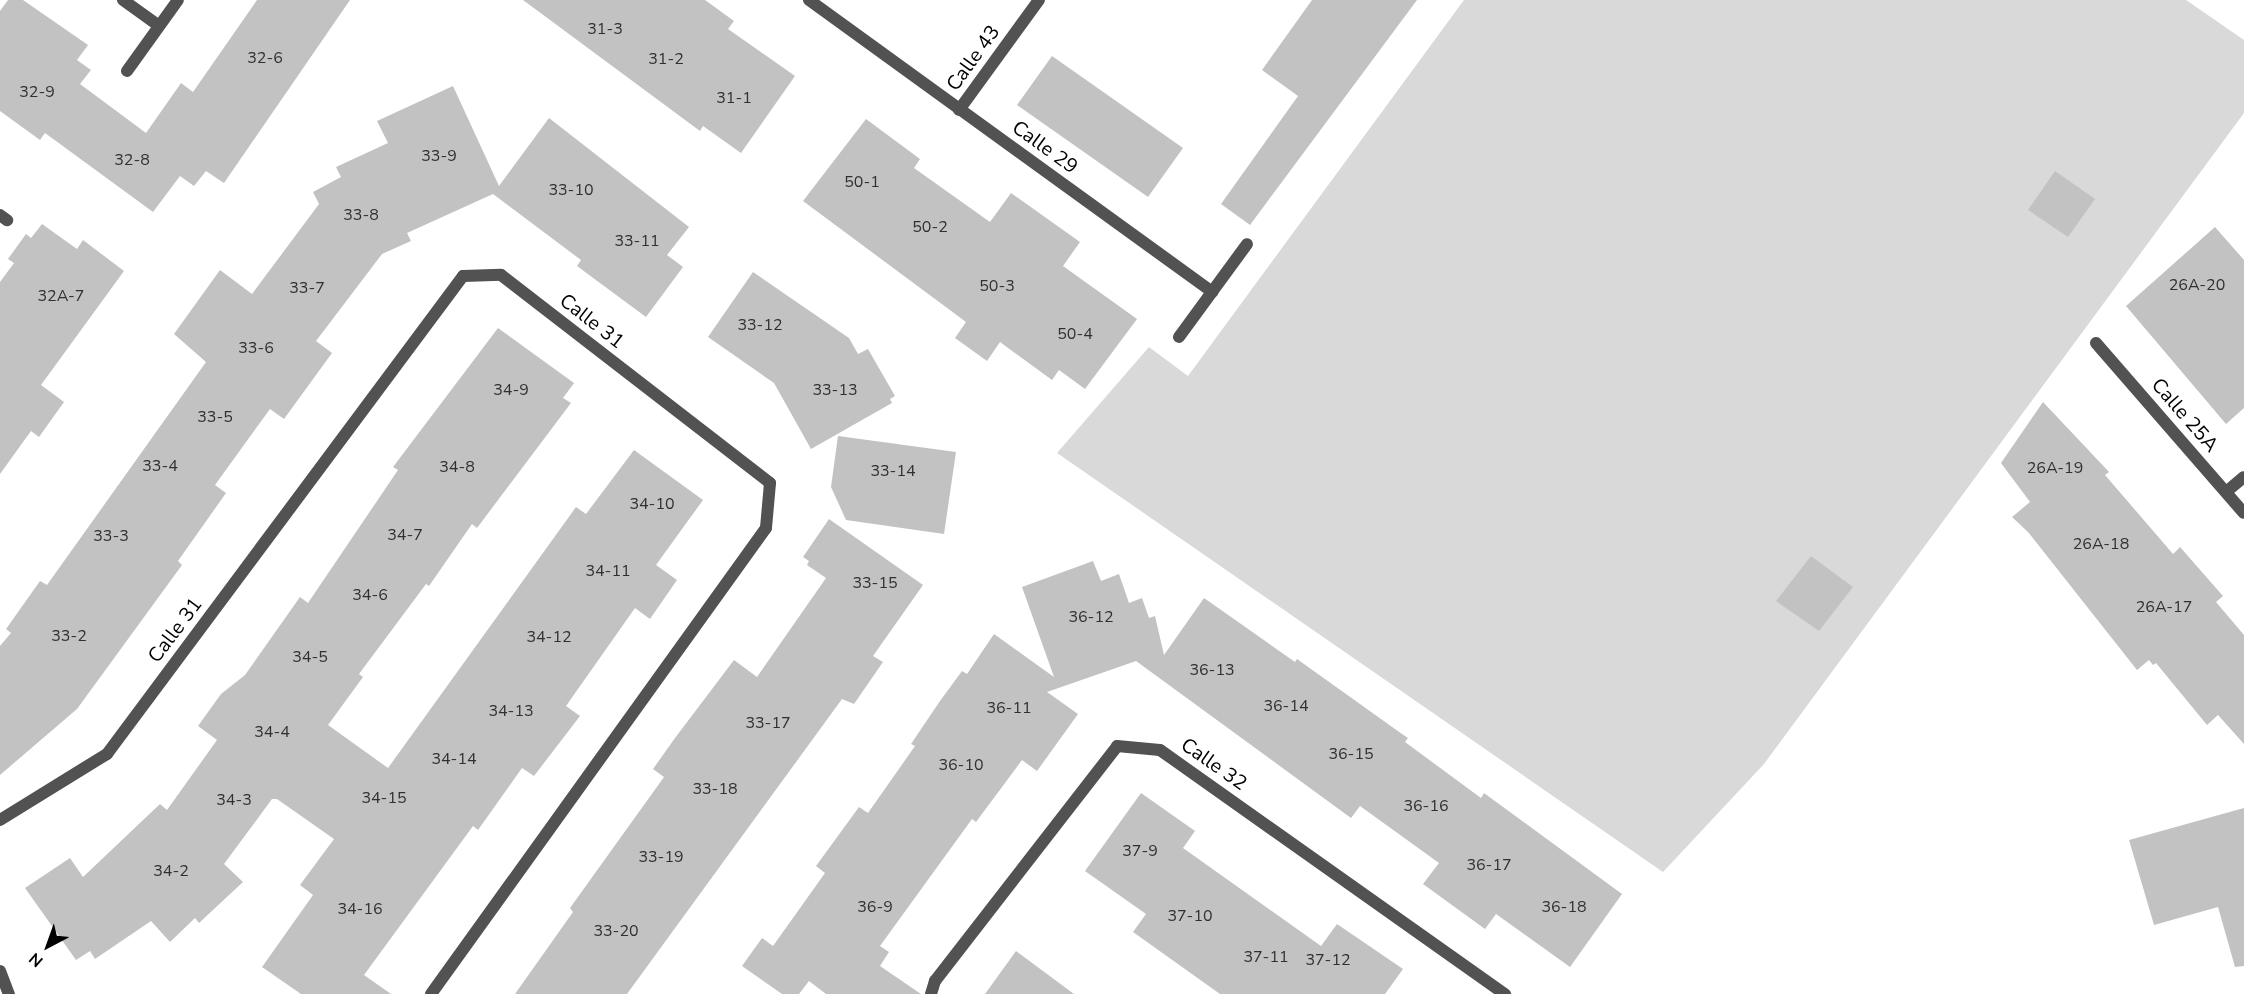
<!DOCTYPE html>
<style>
body{margin:0}
#map{position:relative;width:2244px;height:994px;overflow:hidden;background:#fff;font-family:"Nunito Sans",sans-serif}
div>[style]{position:absolute}
.green>*{inset:0;background:#d9d9d9}
.building>*{inset:0;background:#c2c2c2}
.service>*{height:12px;margin:-6px;padding:0 6px;transform-origin:6px;border-radius:6px;background:#525252}
.minor>*{height:12px;margin:-6px;padding:0 6px;transform-origin:6px;border-radius:6px;background:#525252}
span{translate:-50% -50%;white-space:nowrap;text-align:center;line-height:1.15;-webkit-text-stroke:6px #fff;paint-order:stroke}
.number-label{font-size:16px;color:#303030}
.number-label span{-webkit-text-stroke-width:0}
.street-label{font-size:20px;color:#000}
.north{position:absolute;left:18px;top:916px;width:60px;height:60px;-webkit-text-stroke:4px #fff;paint-order:stroke;rotate:221deg;font-size:16px;font-weight:700;line-height:24px;text-align:center;color:#000}
.north::after{content:'';display:block;margin:auto;width:21px;height:27px;background:#000;clip-path:polygon(50% 0,100% 100%,50% 72%,0 100%)}
</style>
<div id="map">
<div class="green">
<div style="clip-path:polygon(1464px 0,2186px 0,2244px 40px,2244px 113px,1764px 764px,1663px 872px,1057px 453px,1149px 347px,1188px 376px)"></div>
</div>
<div class="building">
<div style="clip-path:polygon(8px 0,23px 0,88px 45px,77px 60px,91px 70px,80px 84px,146px 133px,181px 83px,193px 92px,257px 0,350px 0,224px 183px,206px 171px,194px 186px,180px 176px,153px 212px,45px 133px,40px 140px,0 111px,0 11px)"></div>
<div style="clip-path:polygon(523px 0,705px 0,734px 21px,728px 29px,795px 76px,741px 153px,703px 126px,700px 131px)"></div>
<div style="clip-path:polygon(1312px 0,1417px 0,1250px 225px,1221px 204px,1298px 96px,1262px 70px)"></div>
<div style="clip-path:polygon(1052px 56px,1183px 148px,1148px 197px,1017px 105px)"></div>
<div style="clip-path:polygon(453px 86px,499px 186px,549px 118px,689px 227px,667px 255px,683px 267px,646px 317px,577px 266px,581px 260px,493px 194px,407px 233px,411px 241px,382px 254px,316px 341px,332px 353px,284px 419px,270px 409px,215px 485px,226px 493px,178px 561px,182px 565px,77px 709px,0 775px,0 646px,11px 633px,6px 629px,40px 581px,47px 585px,206px 362px,174px 334px,220px 270px,252px 294px,319px 204px,313px 192px,341px 177px,336px 167px,388px 143px,377px 121px)"></div>
<div style="clip-path:polygon(866px 119px,920px 159px,914px 168px,990px 222px,1011px 193px,1080px 242px,1063px 266px,1137px 319px,1085px 389px,1059px 370px,1052px 380px,1000px 342px,987px 361px,955px 338px,966px 322px,803px 201px)"></div>
<div style="clip-path:polygon(2055px 171px,2095px 199px,2068px 237px,2028px 210px)"></div>
<div style="clip-path:polygon(42px 224px,77px 249px,83px 240px,124px 271px,41px 385px,64px 402px,39px 437px,31px 431px,0 474px,0 282px,14px 263px,8px 259px,26px 234px,31px 238px)"></div>
<div style="clip-path:polygon(2215px 227px,2244px 260px,2244px 408px,2226px 424px,2126px 306px)"></div>
<div style="clip-path:polygon(753px 272px,849px 338px,858px 354px,868px 349px,895px 396px,890px 399px,892px 403px,811px 449px,774px 383px,708px 337px)"></div>
<div style="clip-path:polygon(498px 328px,574px 383px,563px 398px,571px 403px,477px 528px,472px 524px,429px 586px,426px 584px,359px 674px,363px 677px,328px 725px,388px 768px,576px 507px,586px 514px,634px 450px,703px 500px,656px 565px,677px 580px,650px 619px,635px 608px,566px 706px,580px 716px,534px 776px,522px 768px,478px 830px,473px 826px,364px 975px,391px 994px,301px 994px,262px 967px,313px 895px,300px 885px,334px 839px,277px 799px,272px 799px,224px 864px,243px 882px,199px 923px,195px 918px,170px 942px,151px 921px,95px 959px,90px 951px,76px 960px,25px 888px,70px 858px,83px 877px,160px 804px,167px 810px,217px 740px,198px 726px,221px 694px,245px 675px,300px 597px,308px 603px,398px 470px,393px 467px)"></div>
<div style="clip-path:polygon(2043px 402px,2109px 472px,2105px 475px,2173px 554px,2180px 547px,2223px 596px,2216px 602px,2244px 635px,2244px 744px,2218px 715px,2207px 725px,2156px 663px,2153px 665px,2149px 660px,2137px 670px,2028px 532px,2012px 517px,2030px 502px,2001px 463px)"></div>
<div style="clip-path:polygon(838px 436px,956px 452px,944px 534px,846px 520px,831px 487px)"></div>
<div style="clip-path:polygon(829px 519px,923px 585px,873px 656px,883px 662px,854px 704px,842px 699px,627px 994px,515px 994px,573px 912px,570px 908px,664px 777px,653px 769px,675px 738px,734px 660px,757px 677px,826px 578px,807px 565px,809px 561px,803px 557px)"></div>
<div style="clip-path:polygon(1811px 556px,1853px 587px,1819px 631px,1776px 601px)"></div>
<div style="clip-path:polygon(1093px 561px,1101px 581px,1119px 574px,1129px 603px,1142px 598px,1149px 618px,1155px 616px,1164px 655px,1204px 598px,1295px 662px,1297px 659px,1402px 734px,1408px 738px,1405px 742px,1481px 798px,1484px 793px,1622px 894px,1570px 967px,1496px 914px,1485px 929px,1423px 884px,1439px 863px,1360px 806px,1351px 818px,1136px 661px,1047px 692px,1078px 714px,1037px 771px,1022px 760px,976px 822px,972px 819px,880px 946px,889px 952px,880px 966px,921px 994px,826px 994px,809px 981px,799px 994px,782px 994px,742px 966px,762px 938px,773px 946px,825px 873px,816px 866px,859px 807px,868px 813px,915px 746px,911px 744px,940px 701px,962px 671px,967px 674px,994px 634px,1054px 677px,1022px 587px)"></div>
<div style="clip-path:polygon(1141px 793px,1195px 831px,1183px 848px,1321px 946px,1337px 924px,1403px 969px,1385px 994px,1220px 994px,1133px 932px,1146px 914px,1085px 871px)"></div>
<div style="clip-path:polygon(2244px 808px,2244px 966px,2235px 967px,2218px 907px,2154px 925px,2129px 840px)"></div>
<div style="clip-path:polygon(1016px 951px,1074px 994px,985px 994px)"></div>
</div>
<div class="service">
<div style="left:127px;top:71px;width:87px;rotate:-54.3deg"></div>
<div style="left:0;top:215px;width:9px;rotate:36deg"></div>
</div>
<div class="minor">
<div style="left:123px;top:0;width:44px;rotate:35.8deg"></div>
<div style="left:809px;top:0;width:498px;rotate:35.9deg"></div>
<div style="left:959px;top:110px;width:136px;rotate:-54deg"></div>
<div style="left:1179px;top:337px;width:115px;rotate:-53.8deg"></div>
<div style="left:2096px;top:343px;width:225px;rotate:49deg"></div>
<div style="left:2226px;top:492px;width:23px;rotate:-40deg"></div>
<div style="left:0;top:820px;width:126px;rotate:-31.7deg"></div>
<div style="left:107px;top:754px;width:596px;rotate:-53.32deg"></div>
<div style="left:463px;top:276px;width:38px;rotate:-2deg"></div>
<div style="left:501px;top:275px;width:340px;rotate:37.7deg"></div>
<div style="left:770px;top:483px;width:45px;rotate:95.1deg"></div>
<div style="left:766px;top:528px;width:574px;rotate:125.71deg"></div>
<div style="left:0;top:971px;width:25px;rotate:69deg"></div>
<div style="left:931px;top:994px;width:14px;rotate:-73deg"></div>
<div style="left:935px;top:981px;width:297px;rotate:-52.2deg"></div>
<div style="left:1117px;top:746px;width:43px;rotate:5.3deg"></div>
<div style="left:1160px;top:750px;width:423px;rotate:35.3deg"></div>
</div>
<div class="number-label">
<span style="left:605px;top:29px">31-3</span>
<span style="left:265px;top:58px">32-6</span>
<span style="left:666px;top:59px">31-2</span>
<span style="left:37px;top:92px">32-9</span>
<span style="left:734px;top:98px">31-1</span>
<span style="left:439px;top:156px">33-9</span>
<span style="left:132px;top:160px">32-8</span>
<span style="left:862px;top:182px">50-1</span>
<span style="left:571px;top:190px">33-10</span>
<span style="left:361px;top:215px">33-8</span>
<span style="left:930px;top:227px">50-2</span>
<span style="left:637px;top:241px">33-11</span>
<span style="left:2197px;top:285px">26A-20</span>
<span style="left:997px;top:286px">50-3</span>
<span style="left:307px;top:288px">33-7</span>
<span style="left:61px;top:296px">32A-7</span>
<span style="left:760px;top:325px">33-12</span>
<span style="left:1075px;top:334px">50-4</span>
<span style="left:256px;top:348px">33-6</span>
<span style="left:511px;top:390px">34-9</span>
<span style="left:835px;top:390px">33-13</span>
<span style="left:215px;top:417px">33-5</span>
<span style="left:160px;top:466px">33-4</span>
<span style="left:457px;top:467px">34-8</span>
<span style="left:2055px;top:468px">26A-19</span>
<span style="left:893px;top:471px">33-14</span>
<span style="left:652px;top:504px">34-10</span>
<span style="left:405px;top:535px">34-7</span>
<span style="left:111px;top:536px">33-3</span>
<span style="left:2101px;top:544px">26A-18</span>
<span style="left:608px;top:571px">34-11</span>
<span style="left:875px;top:583px">33-15</span>
<span style="left:370px;top:595px">34-6</span>
<span style="left:2164px;top:607px">26A-17</span>
<span style="left:1091px;top:617px">36-12</span>
<span style="left:69px;top:636px">33-2</span>
<span style="left:549px;top:637px">34-12</span>
<span style="left:310px;top:657px">34-5</span>
<span style="left:1212px;top:670px">36-13</span>
<span style="left:1286px;top:706px">36-14</span>
<span style="left:1009px;top:708px">36-11</span>
<span style="left:511px;top:711px">34-13</span>
<span style="left:768px;top:723px">33-17</span>
<span style="left:272px;top:732px">34-4</span>
<span style="left:1351px;top:754px">36-15</span>
<span style="left:454px;top:759px">34-14</span>
<span style="left:961px;top:765px">36-10</span>
<span style="left:715px;top:789px">33-18</span>
<span style="left:384px;top:798px">34-15</span>
<span style="left:234px;top:800px">34-3</span>
<span style="left:1426px;top:806px">36-16</span>
<span style="left:1140px;top:851px">37-9</span>
<span style="left:661px;top:857px">33-19</span>
<span style="left:1489px;top:865px">36-17</span>
<span style="left:171px;top:871px">34-2</span>
<span style="left:875px;top:907px">36-9</span>
<span style="left:1564px;top:907px">36-18</span>
<span style="left:360px;top:909px">34-16</span>
<span style="left:1190px;top:916px">37-10</span>
<span style="left:616px;top:931px">33-20</span>
<span style="left:1266px;top:957px">37-11</span>
<span style="left:1328px;top:960px">37-12</span>
</div>
<div class="street-label">
<span style="left:973px;top:58px;rotate:-54deg">Calle 43</span>
<span style="left:1045px;top:147px;rotate:36deg">Calle 29</span>
<span style="left:592px;top:321px;rotate:38deg">Calle 31</span>
<span style="left:2185px;top:415px;rotate:49deg">Calle 25A</span>
<span style="left:175px;top:630px;rotate:-53deg">Calle 31</span>
<span style="left:1214px;top:764px;rotate:35deg">Calle 32</span>
</div>
<div class="north">N</div>
</div>
